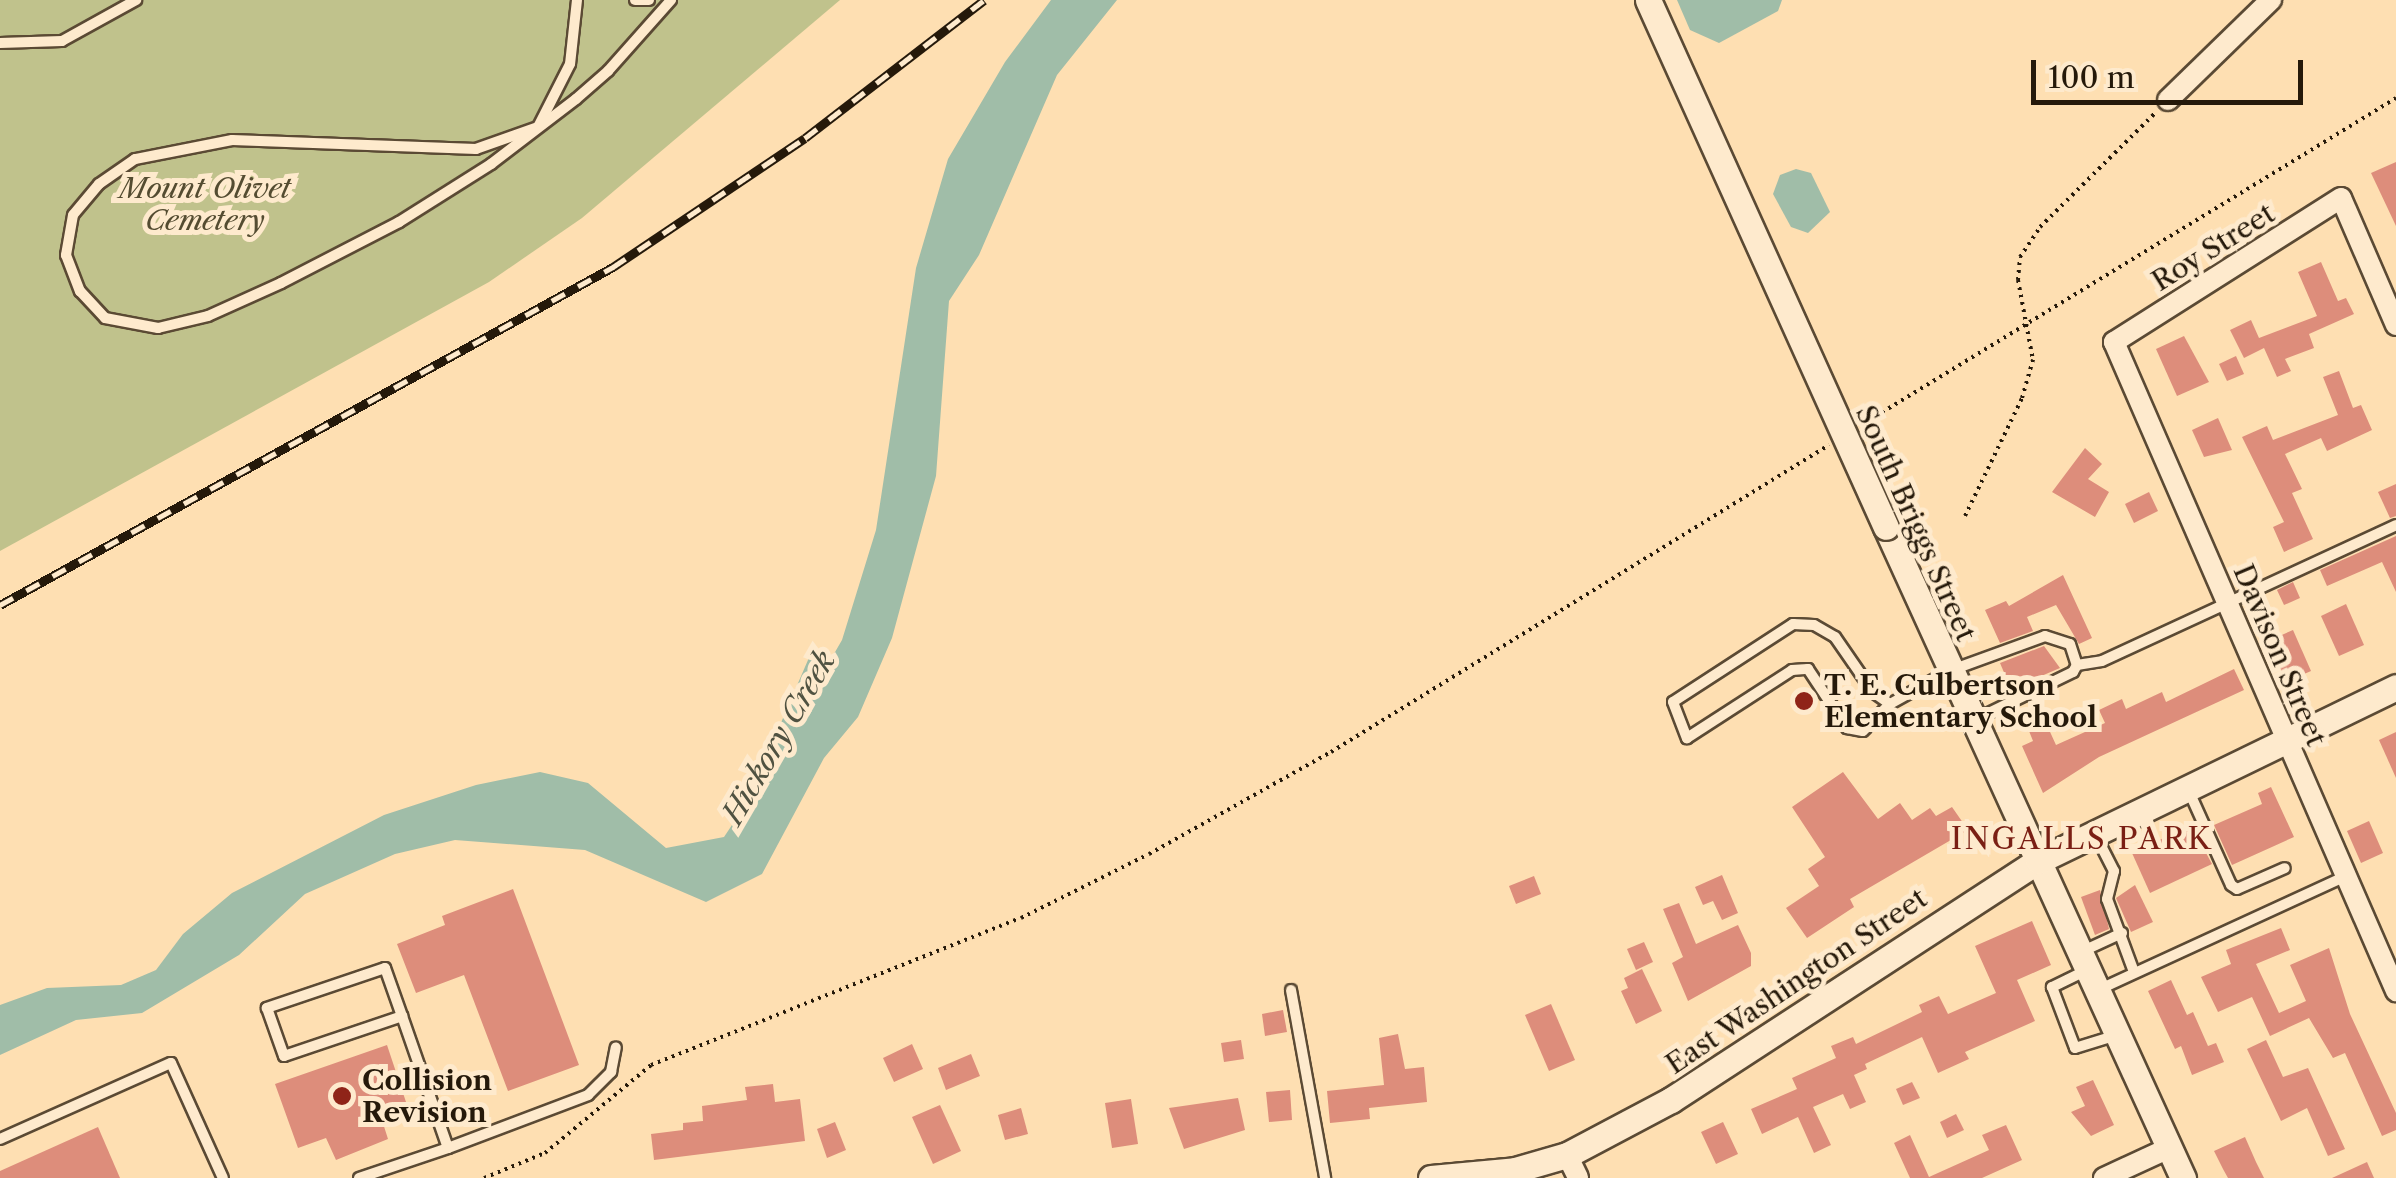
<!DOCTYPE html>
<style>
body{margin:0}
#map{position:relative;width:2396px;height:1178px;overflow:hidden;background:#fedfb2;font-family:"Libre Caslon Text",serif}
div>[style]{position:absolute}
.green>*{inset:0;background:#c0c28c}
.water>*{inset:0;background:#a0bda8}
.building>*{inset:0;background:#dd8d7b}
.path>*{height:4px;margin-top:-2px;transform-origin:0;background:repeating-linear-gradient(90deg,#25190a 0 2.5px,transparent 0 7.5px)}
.roads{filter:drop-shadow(2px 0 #5b4a34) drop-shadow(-2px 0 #5b4a34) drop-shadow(0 2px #5b4a34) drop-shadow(0 -2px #5b4a34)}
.service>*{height:10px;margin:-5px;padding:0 5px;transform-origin:5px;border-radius:5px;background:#feeacd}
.minor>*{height:20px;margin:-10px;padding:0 10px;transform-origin:10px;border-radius:10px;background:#feeacd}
.tertiary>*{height:25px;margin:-12.5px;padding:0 12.5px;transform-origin:12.5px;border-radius:12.5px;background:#feeacd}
.rail>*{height:9px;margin-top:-4.5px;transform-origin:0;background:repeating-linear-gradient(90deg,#feeacd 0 15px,#25190a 0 30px);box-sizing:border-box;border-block:2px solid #25190a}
.path-bridge>*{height:4px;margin-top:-2px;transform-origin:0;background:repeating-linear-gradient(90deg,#25190a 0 2.5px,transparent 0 7.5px)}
.bridges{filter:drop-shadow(2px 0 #5b4a34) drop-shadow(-2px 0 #5b4a34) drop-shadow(0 2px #5b4a34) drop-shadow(0 -2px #5b4a34)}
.tertiary-bridge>*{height:25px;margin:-12.5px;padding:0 12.5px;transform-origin:12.5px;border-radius:12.5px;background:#feeacd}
.dots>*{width:28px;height:28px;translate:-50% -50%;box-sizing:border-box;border:5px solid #feeacd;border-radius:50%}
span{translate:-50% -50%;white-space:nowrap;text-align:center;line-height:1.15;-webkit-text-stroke:10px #feeacd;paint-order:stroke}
.park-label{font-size:28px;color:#544c31;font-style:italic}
.street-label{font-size:28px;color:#25190a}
.poi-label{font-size:28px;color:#25190a;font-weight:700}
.left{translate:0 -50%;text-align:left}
.water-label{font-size:30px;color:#505241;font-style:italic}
.neighbourhood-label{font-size:30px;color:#7a1f14;letter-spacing:2.5px}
.scale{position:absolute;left:2031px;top:60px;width:272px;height:45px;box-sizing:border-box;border:5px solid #25190a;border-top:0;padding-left:12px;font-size:30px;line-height:35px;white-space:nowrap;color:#25190a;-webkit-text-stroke:8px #feeacd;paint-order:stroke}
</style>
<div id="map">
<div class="green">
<div style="clip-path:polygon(0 0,840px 0,582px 218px,489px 282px,0 551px)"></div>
</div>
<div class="water">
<div style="clip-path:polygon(1051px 0,1117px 0,1057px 75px,979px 255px,949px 301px,936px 476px,892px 638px,858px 717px,824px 758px,762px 874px,706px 902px,585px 850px,455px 840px,395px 854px,305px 894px,239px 955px,142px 1013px,76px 1020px,0 1055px,0 1005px,47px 988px,121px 985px,156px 970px,183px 934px,232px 893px,384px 815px,476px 785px,540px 772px,588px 783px,666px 848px,724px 837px,746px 804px,811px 653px,831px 659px,842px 640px,876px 530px,916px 268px,948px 159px,1005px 62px)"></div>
<div style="clip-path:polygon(1677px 0,1782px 0,1778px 11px,1719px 43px,1690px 30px)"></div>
<div style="clip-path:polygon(1796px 169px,1811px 173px,1830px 212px,1808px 233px,1791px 227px,1773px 194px,1780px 175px)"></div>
</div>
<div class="building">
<div style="clip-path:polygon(2396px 162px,2396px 226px,2371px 173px)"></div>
<div style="clip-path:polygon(2321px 262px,2338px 301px,2346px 298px,2354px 314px,2309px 334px,2314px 348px,2285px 359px,2291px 371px,2277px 377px,2264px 348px,2244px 358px,2230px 330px,2251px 320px,2259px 338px,2317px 316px,2298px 272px)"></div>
<div style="clip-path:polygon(2184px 336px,2209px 382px,2177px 396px,2156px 349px)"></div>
<div style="clip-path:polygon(2236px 356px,2244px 374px,2227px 381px,2219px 364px)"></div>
<div style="clip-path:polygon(2339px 371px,2353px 408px,2361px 405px,2372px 430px,2327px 451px,2321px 438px,2285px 454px,2302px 489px,2292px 493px,2313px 539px,2284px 552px,2273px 527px,2284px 522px,2242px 437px,2267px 426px,2273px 440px,2338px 415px,2323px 377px)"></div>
<div style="clip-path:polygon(2218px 418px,2232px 450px,2204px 457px,2192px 430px)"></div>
<div style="clip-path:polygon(2085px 448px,2102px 464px,2088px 479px,2109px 492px,2095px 517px,2052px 492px)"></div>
<div style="clip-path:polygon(2396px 484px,2396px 516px,2390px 518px,2378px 492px)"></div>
<div style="clip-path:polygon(2149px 492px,2158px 511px,2134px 523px,2125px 504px)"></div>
<div style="clip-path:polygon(2396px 536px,2396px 592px,2382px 562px,2327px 586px,2320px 570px)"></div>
<div style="clip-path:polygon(2063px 575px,2092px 638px,2079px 644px,2056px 605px,2027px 617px,2033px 631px,2000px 643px,1985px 610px,2006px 601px,2009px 606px)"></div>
<div style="clip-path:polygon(2293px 582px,2300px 598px,2284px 605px,2277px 590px)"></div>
<div style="clip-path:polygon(2346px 604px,2364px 645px,2339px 656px,2321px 616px)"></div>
<div style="clip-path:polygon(2293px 630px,2311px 671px,2286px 682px,2268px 641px)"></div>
<div style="clip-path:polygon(2044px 646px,2060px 668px,2011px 689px,2000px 663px)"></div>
<div style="clip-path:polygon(2234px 669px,2244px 690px,2099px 757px,2043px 793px,2022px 746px,2033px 741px,2029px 731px,2046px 723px,2056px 745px,2105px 723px,2099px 710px,2122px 699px,2126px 709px,2162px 692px,2166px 702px)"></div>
<div style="clip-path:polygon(2396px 732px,2396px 778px,2379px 740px)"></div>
<div style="clip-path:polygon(1843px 772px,1878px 819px,1900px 803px,1912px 820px,1930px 808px,1936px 816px,1952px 807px,1968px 830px,1850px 899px,1854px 907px,1807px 938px,1786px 908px,1819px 886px,1808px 869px,1825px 857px,1792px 807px)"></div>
<div style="clip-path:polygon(2271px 787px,2294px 837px,2232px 865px,2214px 825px,2262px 804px,2258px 793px)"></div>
<div style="clip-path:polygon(2369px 821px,2383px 853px,2361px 863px,2347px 831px)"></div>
<div style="clip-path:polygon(2191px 825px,2212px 864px,2150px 893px,2132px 853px)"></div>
<div style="clip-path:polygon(1722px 875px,1738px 913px,1722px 920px,1713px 901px,1703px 905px,1695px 887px)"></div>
<div style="clip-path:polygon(1534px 876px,1541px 894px,1516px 904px,1509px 886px)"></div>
<div style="clip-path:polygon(2135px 885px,2153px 922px,2131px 932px,2116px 898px)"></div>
<div style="clip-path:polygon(513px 889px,579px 1065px,508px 1091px,464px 975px,416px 993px,397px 944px,445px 925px,442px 916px)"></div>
<div style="clip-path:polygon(2100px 890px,2109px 929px,2095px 935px,2081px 897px)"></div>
<div style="clip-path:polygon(1679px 903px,1696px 944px,1738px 925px,1751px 953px,1751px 966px,1688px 1001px,1672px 963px,1683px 957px,1663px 909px)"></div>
<div style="clip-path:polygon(2032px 921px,2051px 965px,2017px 980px,2035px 1021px,1965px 1052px,1969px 1059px,1938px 1073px,1922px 1037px,1865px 1064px,1867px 1069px,1854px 1075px,1866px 1102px,1850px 1109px,1843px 1094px,1813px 1107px,1831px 1145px,1814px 1153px,1798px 1117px,1762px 1134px,1751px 1109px,1797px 1089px,1792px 1078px,1836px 1058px,1831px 1046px,1853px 1037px,1856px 1044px,1922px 1012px,1919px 1005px,1939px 996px,1948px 1014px,1996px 993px,1975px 946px)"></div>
<div style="clip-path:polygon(2281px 928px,2290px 950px,2256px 964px,2279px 1013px,2306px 1001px,2290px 965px,2329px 948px,2350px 1014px,2396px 1113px,2396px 1130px,2382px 1136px,2345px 1053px,2333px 1058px,2309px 1018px,2270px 1036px,2252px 997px,2218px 1012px,2201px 977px,2231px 964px,2226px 950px)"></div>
<div style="clip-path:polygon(1644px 942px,1653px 962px,1636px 970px,1627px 949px)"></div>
<div style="clip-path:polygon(1642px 969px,1662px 1011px,1636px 1024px,1621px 991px,1628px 988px,1624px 978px)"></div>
<div style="clip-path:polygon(2171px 980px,2187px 1015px,2193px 1012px,2208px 1046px,2216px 1043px,2224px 1062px,2192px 1075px,2181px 1046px,2175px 1049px,2148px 991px)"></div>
<div style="clip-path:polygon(1551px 1004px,1575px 1060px,1549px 1071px,1525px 1015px)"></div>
<div style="clip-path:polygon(1283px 1010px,1287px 1032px,1265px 1036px,1262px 1014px)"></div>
<div style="clip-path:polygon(1398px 1034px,1405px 1069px,1424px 1067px,1427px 1102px,1369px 1108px,1370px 1119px,1330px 1123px,1327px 1091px,1384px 1085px,1379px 1038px)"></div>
<div style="clip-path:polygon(1241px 1040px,1244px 1059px,1224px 1062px,1221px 1043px)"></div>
<div style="clip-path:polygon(2266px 1040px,2283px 1077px,2308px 1068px,2345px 1149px,2328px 1156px,2307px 1108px,2281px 1121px,2247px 1049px)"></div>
<div style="clip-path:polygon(912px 1044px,923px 1069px,894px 1082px,883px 1058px)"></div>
<div style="clip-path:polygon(387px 1045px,408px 1108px,381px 1117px,388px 1139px,336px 1160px,326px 1138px,298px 1148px,275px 1084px)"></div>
<div style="clip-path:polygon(971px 1054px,980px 1076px,946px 1090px,938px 1068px)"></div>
<div style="clip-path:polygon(2093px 1080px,2114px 1125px,2091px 1136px,2071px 1112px,2085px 1106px,2076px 1087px)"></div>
<div style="clip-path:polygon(1912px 1082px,1920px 1098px,1903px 1105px,1896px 1089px)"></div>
<div style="clip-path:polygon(773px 1084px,775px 1102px,800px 1099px,805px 1141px,654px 1160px,651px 1134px,683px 1130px,683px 1123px,703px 1121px,702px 1106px,747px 1100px,745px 1087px)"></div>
<div style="clip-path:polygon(1290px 1090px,1292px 1120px,1269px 1122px,1266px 1092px)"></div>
<div style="clip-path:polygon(1238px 1098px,1245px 1130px,1184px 1149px,1169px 1108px)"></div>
<div style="clip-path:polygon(1131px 1099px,1138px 1144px,1112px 1148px,1105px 1103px)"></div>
<div style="clip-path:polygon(940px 1105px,961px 1151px,933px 1164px,912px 1117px)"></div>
<div style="clip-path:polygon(1021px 1108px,1028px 1134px,1005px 1140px,998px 1115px)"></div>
<div style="clip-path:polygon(1956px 1114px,1964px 1130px,1947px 1138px,1940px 1122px)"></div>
<div style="clip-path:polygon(835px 1122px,846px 1150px,827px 1158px,817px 1129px)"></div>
<div style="clip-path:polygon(1723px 1122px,1738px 1154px,1716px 1164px,1701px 1132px)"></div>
<div style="clip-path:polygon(2006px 1125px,2022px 1160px,1982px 1178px,1910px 1178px,1894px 1143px,1910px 1135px,1929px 1177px,1989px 1150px,1982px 1135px)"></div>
<div style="clip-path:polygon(98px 1127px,120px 1178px,0 1178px,0 1171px)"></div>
<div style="clip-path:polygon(2245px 1137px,2256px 1162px,2264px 1178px,2228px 1178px,2223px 1169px,2214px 1151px)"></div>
<div style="clip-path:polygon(2367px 1162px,2374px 1178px,2332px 1178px)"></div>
</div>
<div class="path">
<div style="left:2018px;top:280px;width:23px;rotate:-85deg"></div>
<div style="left:2020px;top:257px;width:36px;rotate:-56deg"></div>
<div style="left:2040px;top:227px;width:161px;rotate:-44.7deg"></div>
<div style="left:1863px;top:424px;width:625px;rotate:-31.45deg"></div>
<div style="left:1965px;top:516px;width:131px;rotate:-64.2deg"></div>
<div style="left:2022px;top:398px;width:40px;rotate:-74deg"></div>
<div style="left:484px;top:1178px;width:66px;rotate:-22.3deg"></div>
<div style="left:545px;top:1153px;width:138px;rotate:-39.7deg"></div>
<div style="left:651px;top:1065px;width:398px;rotate:-21.7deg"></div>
<div style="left:1021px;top:918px;width:143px;rotate:-26.6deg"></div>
<div style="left:1149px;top:854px;width:209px;rotate:-29.3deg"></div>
<div style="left:1331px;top:752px;width:585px;rotate:-31.65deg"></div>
</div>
<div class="roads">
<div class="service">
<div style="left:577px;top:0;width:64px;rotate:96.2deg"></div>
<div style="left:570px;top:64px;width:71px;rotate:116.9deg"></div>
<div style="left:538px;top:127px;width:66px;rotate:160.5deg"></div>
<div style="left:476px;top:149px;width:244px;rotate:-177.9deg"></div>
<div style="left:232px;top:140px;width:99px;rotate:168.9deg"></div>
<div style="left:135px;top:159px;width:44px;rotate:145.2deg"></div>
<div style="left:99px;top:184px;width:40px;rotate:130deg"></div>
<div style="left:73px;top:215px;width:41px;rotate:99.9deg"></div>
<div style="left:66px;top:255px;width:39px;rotate:69deg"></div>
<div style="left:80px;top:291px;width:37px;rotate:47deg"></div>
<div style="left:105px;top:318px;width:54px;rotate:10.7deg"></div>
<div style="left:158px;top:328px;width:51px;rotate:-13.5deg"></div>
<div style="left:208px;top:316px;width:80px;rotate:-24.3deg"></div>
<div style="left:281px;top:283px;width:133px;rotate:-27.3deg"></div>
<div style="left:399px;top:222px;width:109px;rotate:-32.2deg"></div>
<div style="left:491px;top:164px;width:107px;rotate:-37.4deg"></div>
<div style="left:576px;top:99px;width:43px;rotate:-41.2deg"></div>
<div style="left:608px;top:71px;width:95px;rotate:-48.4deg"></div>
<div style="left:635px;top:0;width:14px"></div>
<div style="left:0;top:43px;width:62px;rotate:-1.8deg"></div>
<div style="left:62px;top:41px;width:85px;rotate:-29deg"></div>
<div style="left:2077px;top:665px;width:25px;rotate:-9deg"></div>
<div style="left:2102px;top:661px;width:324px;rotate:-24.8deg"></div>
<div style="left:1890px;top:704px;width:21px;rotate:-145deg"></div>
<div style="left:1873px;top:692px;width:67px;rotate:-124.6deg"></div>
<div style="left:1835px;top:637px;width:24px;rotate:-150deg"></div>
<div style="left:1814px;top:625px;width:21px;rotate:-177deg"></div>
<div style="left:1793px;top:624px;width:143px;rotate:147deg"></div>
<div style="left:1673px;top:702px;width:39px;rotate:69deg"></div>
<div style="left:1687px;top:738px;width:125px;rotate:-32.9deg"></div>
<div style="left:1792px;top:670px;width:16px;rotate:-4deg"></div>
<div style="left:1808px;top:669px;width:71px;rotate:56.5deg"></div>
<div style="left:1847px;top:728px;width:16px;rotate:11deg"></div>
<div style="left:1863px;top:731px;width:38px;rotate:-45deg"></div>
<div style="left:1890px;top:704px;width:68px;rotate:-29.2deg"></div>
<div style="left:1949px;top:671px;width:102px;rotate:-20deg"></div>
<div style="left:2045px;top:636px;width:26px;rotate:18deg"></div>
<div style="left:2070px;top:644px;width:22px;rotate:72deg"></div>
<div style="left:2077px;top:665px;width:8px;rotate:120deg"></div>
<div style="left:2073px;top:672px;width:108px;rotate:154.1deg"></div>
<div style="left:2187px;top:787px;width:107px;rotate:65.8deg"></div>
<div style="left:2231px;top:885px;width:7px;rotate:34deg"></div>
<div style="left:2237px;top:889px;width:52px;rotate:-23.6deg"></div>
<div style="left:2094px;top:832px;width:44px;rotate:62.9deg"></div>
<div style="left:2114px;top:871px;width:29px;rotate:104deg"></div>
<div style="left:2107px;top:899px;width:78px;rotate:69.7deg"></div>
<div style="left:2083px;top:951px;width:43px;rotate:-24.8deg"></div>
<div style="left:2085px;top:971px;width:37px;rotate:154deg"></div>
<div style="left:2052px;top:987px;width:65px;rotate:69.3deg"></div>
<div style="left:2075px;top:1048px;width:44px;rotate:-17.2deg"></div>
<div style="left:1291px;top:990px;width:191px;rotate:79.7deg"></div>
<div style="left:2098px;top:990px;width:273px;rotate:-24.7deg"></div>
<div style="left:0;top:1139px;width:187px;rotate:-24deg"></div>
<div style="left:171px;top:1063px;width:126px;rotate:65.7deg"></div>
<div style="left:448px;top:1148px;width:150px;rotate:-20.7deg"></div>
<div style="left:588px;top:1095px;width:33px;rotate:-45deg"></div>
<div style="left:611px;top:1072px;width:25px;rotate:-79deg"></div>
<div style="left:359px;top:1178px;width:94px;rotate:-18.6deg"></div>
<div style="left:448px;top:1148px;width:140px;rotate:-109.2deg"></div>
<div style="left:402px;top:1016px;width:51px;rotate:-109.5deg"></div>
<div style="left:385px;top:968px;width:125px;rotate:161.3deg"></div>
<div style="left:267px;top:1008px;width:51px;rotate:70.5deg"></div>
<div style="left:284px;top:1056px;width:125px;rotate:-18.7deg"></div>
</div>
<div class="minor">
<div style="left:2168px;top:100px;width:144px;rotate:-44.2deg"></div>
<div style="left:2396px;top:325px;width:138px;rotate:-113.4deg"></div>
<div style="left:2341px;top:198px;width:269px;rotate:147.6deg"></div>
<div style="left:2114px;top:342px;width:708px;rotate:66.51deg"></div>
<div style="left:1567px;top:1155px;width:25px;rotate:64deg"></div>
<div style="left:2104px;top:1178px;width:72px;rotate:-24.8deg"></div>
</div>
<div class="tertiary">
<div style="left:1886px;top:527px;width:716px;rotate:65.48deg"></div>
<div style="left:1431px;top:1178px;width:84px;rotate:-5.4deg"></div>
<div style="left:1515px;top:1170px;width:54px;rotate:-16.1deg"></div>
<div style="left:1567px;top:1155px;width:118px;rotate:-27.9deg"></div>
<div style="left:1671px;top:1100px;width:438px;rotate:-33.1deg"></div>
<div style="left:2038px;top:861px;width:398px;rotate:-25.9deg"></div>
</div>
</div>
<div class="rail">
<div style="left:0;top:605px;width:700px;rotate:-28.87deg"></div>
<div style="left:613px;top:267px;width:231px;rotate:-33.9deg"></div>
<div style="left:805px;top:138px;width:226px;rotate:-37.6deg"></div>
</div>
<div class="path-bridge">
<div style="left:2018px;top:280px;width:81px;rotate:79.4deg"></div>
</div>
<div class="bridges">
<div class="tertiary-bridge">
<div style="left:1648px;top:0;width:578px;rotate:65.7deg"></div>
</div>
</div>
<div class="dots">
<div style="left:1804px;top:701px;background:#8f2418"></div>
<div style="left:342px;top:1096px;background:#8f2418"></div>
</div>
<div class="park-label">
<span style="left:205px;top:204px">Mount Olivet<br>Cemetery</span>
</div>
<div class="street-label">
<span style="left:2213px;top:247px;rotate:-32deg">Roy Street</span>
<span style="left:1916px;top:523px;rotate:66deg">South Briggs Street</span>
<span style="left:2280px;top:655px;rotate:67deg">Davison Street</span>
<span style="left:1796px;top:981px;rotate:-34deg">East Washington Street</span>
</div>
<div class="poi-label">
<span class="left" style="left:1824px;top:701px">T. E. Culbertson<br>Elementary School</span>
<span class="left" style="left:362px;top:1096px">Collision<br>Revision</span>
</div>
<div class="water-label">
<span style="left:779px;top:738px;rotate:-60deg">Hickory Creek</span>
</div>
<div class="neighbourhood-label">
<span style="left:2082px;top:839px">INGALLS PARK</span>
</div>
<div class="scale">100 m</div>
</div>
